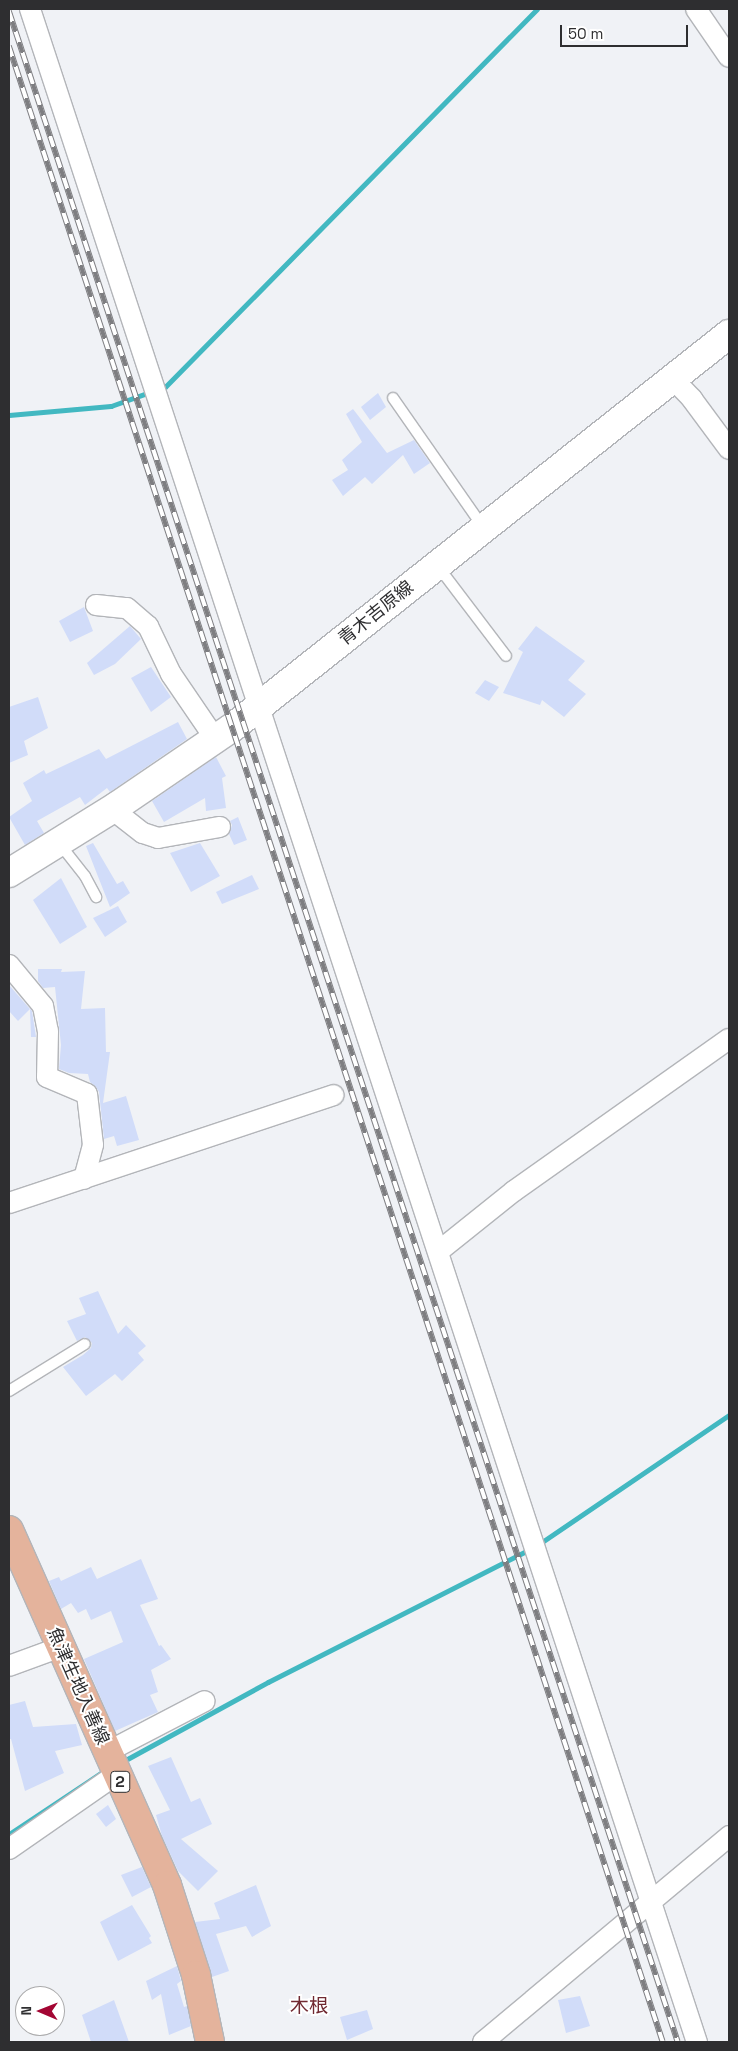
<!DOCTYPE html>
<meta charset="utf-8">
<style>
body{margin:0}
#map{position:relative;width:738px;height:2051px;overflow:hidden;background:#f0f2f6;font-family:"Space Grotesk","Noto Sans JP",sans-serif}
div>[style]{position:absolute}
.stream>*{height:5px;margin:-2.5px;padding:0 2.5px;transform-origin:2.5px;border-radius:2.5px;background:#42b8c1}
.building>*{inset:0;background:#d1dcf9}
.roads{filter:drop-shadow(1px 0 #b3b5b9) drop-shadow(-1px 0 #b3b5b9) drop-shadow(0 1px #b3b5b9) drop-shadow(0 -1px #b3b5b9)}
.lane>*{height:10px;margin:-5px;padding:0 5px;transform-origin:5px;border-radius:5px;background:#fff}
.street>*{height:20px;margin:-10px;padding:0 10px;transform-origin:10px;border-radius:10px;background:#fff}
.secondary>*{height:28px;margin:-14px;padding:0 14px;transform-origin:14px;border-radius:14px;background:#fff}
.primary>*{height:28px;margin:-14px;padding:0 14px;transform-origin:14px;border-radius:14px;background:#e4b39c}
.rail>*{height:5.5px;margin-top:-2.75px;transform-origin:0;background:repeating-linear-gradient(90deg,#fff 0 11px,#7e7e81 0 22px);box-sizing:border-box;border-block:1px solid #7e7e81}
span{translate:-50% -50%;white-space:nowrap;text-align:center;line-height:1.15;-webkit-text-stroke:4px #fff;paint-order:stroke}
.shield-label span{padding:1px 4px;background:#fff;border:1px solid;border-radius:4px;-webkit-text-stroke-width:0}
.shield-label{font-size:16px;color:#2e2e30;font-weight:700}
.street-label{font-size:18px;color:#2e2e30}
.neighbourhood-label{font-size:19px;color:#712a32}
.frame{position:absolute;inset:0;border:10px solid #2e2e30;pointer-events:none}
.north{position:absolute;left:15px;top:1986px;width:50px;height:50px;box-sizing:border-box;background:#fff;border:1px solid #ababac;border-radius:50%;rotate:271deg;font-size:14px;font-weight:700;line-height:20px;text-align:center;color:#2e2e30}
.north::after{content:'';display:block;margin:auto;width:18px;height:22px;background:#a30633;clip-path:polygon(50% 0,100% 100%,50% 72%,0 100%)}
.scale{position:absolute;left:560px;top:25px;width:128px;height:22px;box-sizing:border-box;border:2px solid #2e2e30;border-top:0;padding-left:6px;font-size:15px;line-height:18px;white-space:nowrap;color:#2e2e30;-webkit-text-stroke:4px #fff;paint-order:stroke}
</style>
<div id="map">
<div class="stream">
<div style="left:159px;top:389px;width:6px;rotate:-18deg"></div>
<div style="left:165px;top:387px;width:530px;rotate:-45.46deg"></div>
<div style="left:9px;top:415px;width:102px;rotate:-5deg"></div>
<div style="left:111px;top:406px;width:41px;rotate:-19.7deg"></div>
<div style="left:539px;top:1544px;width:230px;rotate:-34.2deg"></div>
<div style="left:120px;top:1763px;width:169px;rotate:-28.7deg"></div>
<div style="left:268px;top:1682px;width:294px;rotate:-26.9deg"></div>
<div style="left:9px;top:1834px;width:114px;rotate:-33.6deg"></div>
</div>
<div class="building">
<div style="clip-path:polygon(378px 393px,386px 407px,370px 420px,361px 407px)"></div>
<div style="clip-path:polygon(353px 409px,387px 453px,414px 440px,430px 463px,414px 474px,403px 455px,372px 484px,365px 477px,343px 496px,332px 480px,348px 470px,342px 460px,362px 442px,346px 414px)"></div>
<div style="clip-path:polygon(84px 607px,93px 631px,70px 642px,59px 621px)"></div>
<div style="clip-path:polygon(130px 626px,141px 639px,115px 664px,94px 675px,87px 663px)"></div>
<div style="clip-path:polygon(536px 626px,585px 661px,568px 680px,586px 694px,564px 717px,542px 700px,540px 705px,503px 693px,523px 652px,518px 649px)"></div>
<div style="clip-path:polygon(151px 667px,171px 697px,151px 712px,131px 678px)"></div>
<div style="clip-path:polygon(485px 680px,499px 687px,489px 701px,475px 693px)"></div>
<div style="clip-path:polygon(38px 697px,48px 728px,24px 741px,28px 755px,9px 763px,9px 707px)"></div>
<div style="clip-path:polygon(178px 722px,187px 739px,110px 792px,107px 788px,85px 805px,80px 797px,37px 821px,44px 833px,25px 845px,9px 817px,32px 801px,23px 783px,44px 770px,46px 774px,99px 749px,106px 759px)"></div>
<div style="clip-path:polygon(216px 757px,226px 776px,222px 778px,226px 808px,206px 811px,205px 798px,164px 822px,152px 801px)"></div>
<div style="clip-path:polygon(238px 817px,247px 840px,234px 845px,229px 834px,232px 825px,230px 821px)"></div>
<div style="clip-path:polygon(93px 843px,117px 884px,123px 881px,130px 893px,110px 907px,86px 846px)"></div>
<div style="clip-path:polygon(200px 843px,220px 876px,191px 892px,170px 853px)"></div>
<div style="clip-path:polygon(252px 875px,259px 889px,222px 904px,216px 892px)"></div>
<div style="clip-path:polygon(61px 878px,87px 927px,60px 944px,33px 900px)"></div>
<div style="clip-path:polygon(118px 906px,127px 922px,105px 937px,93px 918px)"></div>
<div style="clip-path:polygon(38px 969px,62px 969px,61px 972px,85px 971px,81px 1009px,105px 1008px,106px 1052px,110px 1052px,103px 1103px,126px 1096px,139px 1140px,117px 1146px,114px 1136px,104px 1139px,99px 1092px,96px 1087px,90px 1082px,88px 1074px,69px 1073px,59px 1069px,61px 1045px,55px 987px,43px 988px,38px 981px)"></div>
<div style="clip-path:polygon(9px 985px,30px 1009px,18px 1021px,9px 1011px)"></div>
<div style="clip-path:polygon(30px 1009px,32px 1011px,36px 1037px,31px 1037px)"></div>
<div style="clip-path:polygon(98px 1291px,118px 1334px,126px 1325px,146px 1346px,138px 1353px,144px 1360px,122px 1381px,115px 1374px,86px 1396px,63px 1367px,83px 1355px,91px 1348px,92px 1343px,85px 1337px,77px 1341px,67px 1321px,86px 1314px,79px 1298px)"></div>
<div style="clip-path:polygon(141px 1559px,158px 1599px,140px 1605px,159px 1646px,161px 1645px,171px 1659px,151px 1670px,158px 1692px,150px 1695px,158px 1712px,115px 1731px,84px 1659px,123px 1642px,111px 1611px,91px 1620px,86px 1609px,78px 1613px,71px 1603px,61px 1609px,49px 1581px,59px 1577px,61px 1581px,91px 1567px,97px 1579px)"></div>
<div style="clip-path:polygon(25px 1701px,33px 1727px,76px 1724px,82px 1745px,55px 1751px,64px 1773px,25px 1791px,11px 1739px,9px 1739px,9px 1705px)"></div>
<div style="clip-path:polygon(171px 1757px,191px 1802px,200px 1798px,212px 1824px,181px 1839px,218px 1871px,198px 1891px,178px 1871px,162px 1836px,156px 1815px,170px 1810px,148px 1766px)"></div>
<div style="clip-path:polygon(108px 1805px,116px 1819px,106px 1827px,96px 1814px)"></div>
<div style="clip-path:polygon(142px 1867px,151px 1887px,132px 1897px,121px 1875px)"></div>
<div style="clip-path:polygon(256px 1885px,271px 1926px,252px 1937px,246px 1926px,216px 1934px,229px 1971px,212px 1977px,195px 1922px,220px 1919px,214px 1903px)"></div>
<div style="clip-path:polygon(132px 1905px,151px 1936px,149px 1938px,152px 1943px,118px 1961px,100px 1922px)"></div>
<div style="clip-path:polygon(177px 1966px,181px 1981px,177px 1984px,184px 2007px,187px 2006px,191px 2026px,169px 2035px,161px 1994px,152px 2000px,146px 1981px)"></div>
<div style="clip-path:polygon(580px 1996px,590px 2026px,566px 2033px,558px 2000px)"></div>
<div style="clip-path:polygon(114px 2000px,129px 2042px,91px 2042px,82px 2015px)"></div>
<div style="clip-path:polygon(367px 2010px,373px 2029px,347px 2040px,340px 2017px)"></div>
</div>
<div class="roads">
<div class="lane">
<div style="left:393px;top:398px;width:157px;rotate:55.1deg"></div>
<div style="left:437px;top:565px;width:114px;rotate:52.8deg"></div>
<div style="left:59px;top:843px;width:42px;rotate:51.8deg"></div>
<div style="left:85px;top:876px;width:24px;rotate:62deg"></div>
<div style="left:9px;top:1391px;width:89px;rotate:-31.7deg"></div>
</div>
<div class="street">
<div style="left:30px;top:9px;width:2140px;rotate:71.84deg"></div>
<div style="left:696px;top:9px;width:58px;rotate:55.5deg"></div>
<div style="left:673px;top:379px;width:28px;rotate:46deg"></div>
<div style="left:692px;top:399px;width:62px;rotate:53.5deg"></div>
<div style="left:96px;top:605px;width:31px;rotate:6deg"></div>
<div style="left:127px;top:608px;width:28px;rotate:41deg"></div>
<div style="left:148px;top:626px;width:53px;rotate:64.4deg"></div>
<div style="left:171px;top:674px;width:80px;rotate:55.7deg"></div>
<div style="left:112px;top:809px;width:39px;rotate:38deg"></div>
<div style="left:143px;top:833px;width:16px;rotate:18deg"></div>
<div style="left:158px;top:838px;width:63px;rotate:-10.1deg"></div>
<div style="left:9px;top:965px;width:53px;rotate:50.3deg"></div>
<div style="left:43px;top:1006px;width:25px;rotate:79deg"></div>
<div style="left:48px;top:1031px;width:46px;rotate:91.2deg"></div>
<div style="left:47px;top:1077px;width:43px;rotate:23deg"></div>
<div style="left:87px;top:1094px;width:51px;rotate:83.3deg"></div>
<div style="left:93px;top:1145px;width:35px;rotate:105deg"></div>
<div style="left:9px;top:1203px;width:342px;rotate:-18.4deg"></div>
<div style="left:439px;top:1251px;width:96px;rotate:-38.7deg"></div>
<div style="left:514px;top:1191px;width:263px;rotate:-35.3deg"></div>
<div style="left:9px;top:1666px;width:55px;rotate:-20.1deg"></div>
<div style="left:107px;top:1752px;width:110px;rotate:-27.5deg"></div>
<div style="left:9px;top:1849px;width:131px;rotate:-34.8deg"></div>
<div style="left:483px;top:2042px;width:321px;rotate:-39.9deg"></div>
</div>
<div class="secondary">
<div style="left:9px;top:873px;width:127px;rotate:-31.8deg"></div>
<div style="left:117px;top:806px;width:140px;rotate:-34.3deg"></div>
<div style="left:233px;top:727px;width:633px;rotate:-38.39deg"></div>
</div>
<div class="primary">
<div style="left:9px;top:1530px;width:389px;rotate:66deg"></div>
<div style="left:167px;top:1885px;width:95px;rotate:72.1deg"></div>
<div style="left:196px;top:1975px;width:68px;rotate:78.2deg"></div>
</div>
</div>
<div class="rail">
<div style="left:9px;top:11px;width:2138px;rotate:71.77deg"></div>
<div style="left:9px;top:46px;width:2100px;rotate:71.86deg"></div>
</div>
<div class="shield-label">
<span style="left:120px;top:1782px">2</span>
</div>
<div class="street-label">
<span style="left:376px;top:613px;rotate:-39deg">青木吉原線</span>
<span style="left:78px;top:1686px;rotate:66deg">魚津生地入善線</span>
</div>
<div class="neighbourhood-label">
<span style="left:309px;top:2006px">木根</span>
</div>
<div class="frame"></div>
<div class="north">N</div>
<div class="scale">50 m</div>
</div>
